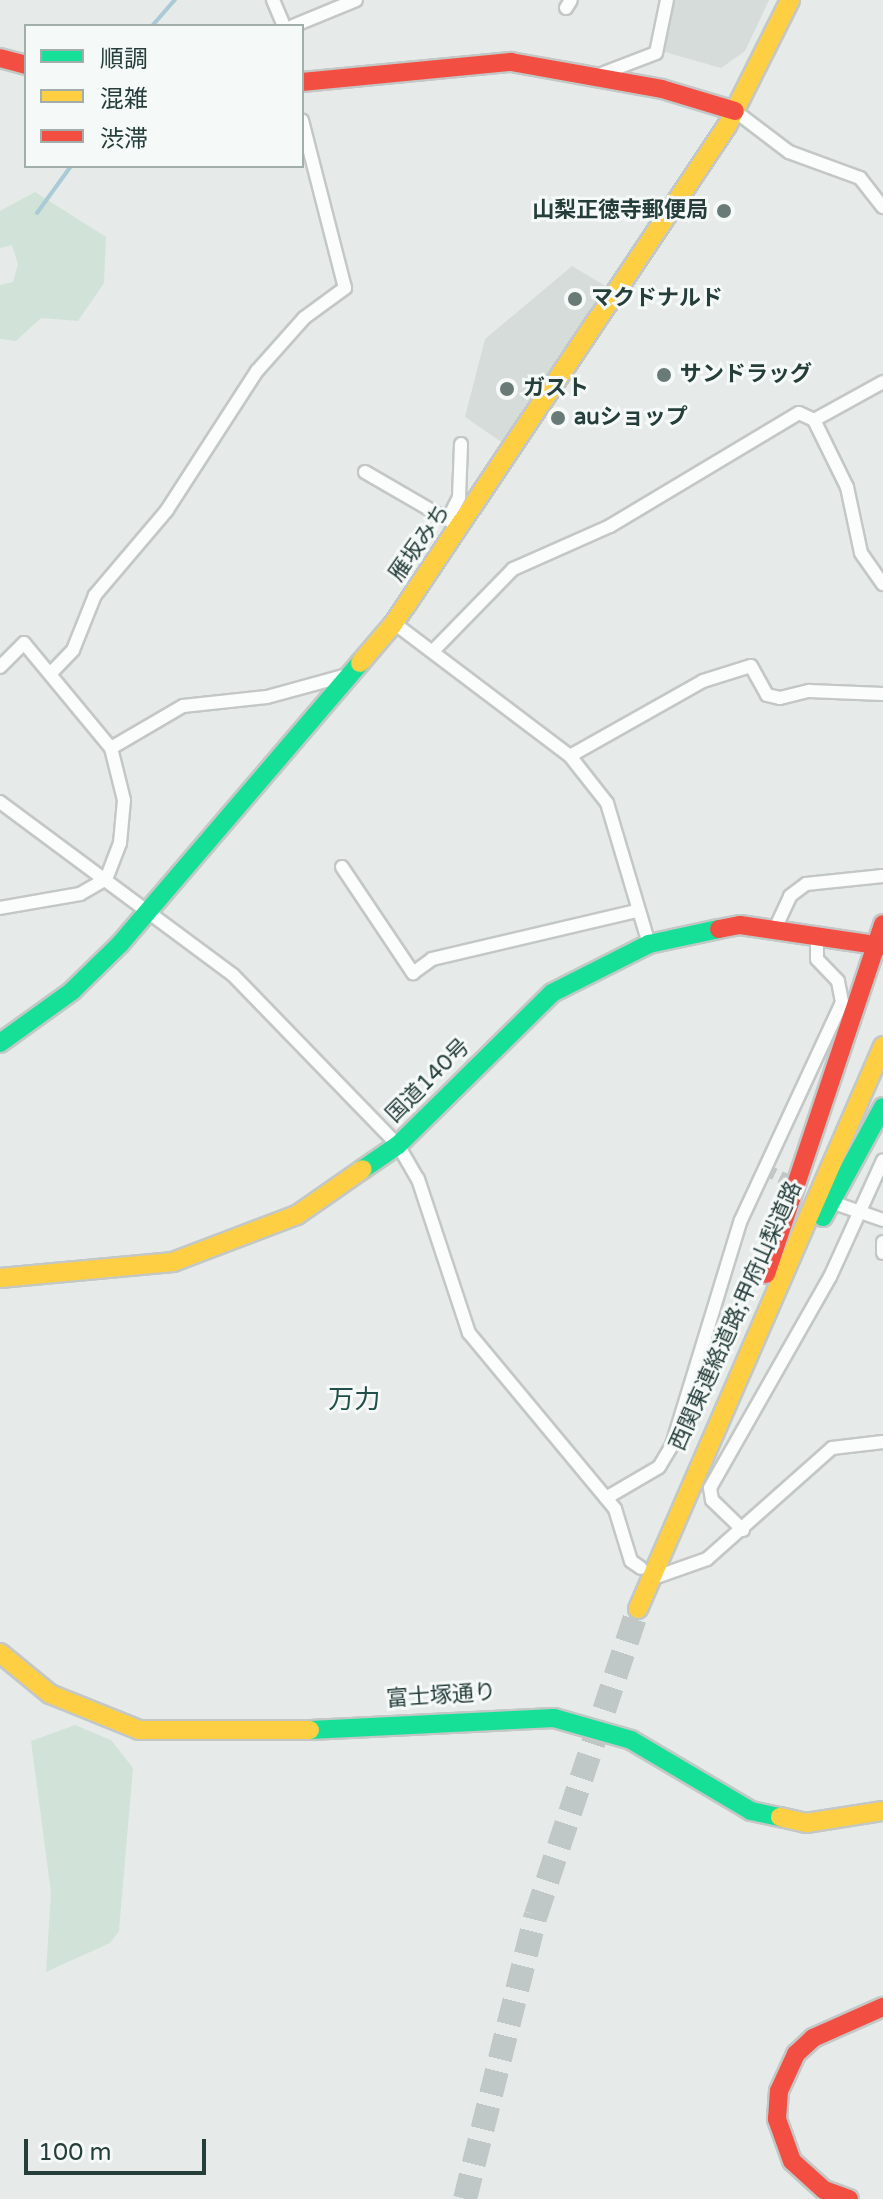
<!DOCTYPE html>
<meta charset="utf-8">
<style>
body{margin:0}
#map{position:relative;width:883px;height:2199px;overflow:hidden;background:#e6ebe9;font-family:"Varela Round","Noto Sans JP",sans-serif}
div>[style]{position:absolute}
.built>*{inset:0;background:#d5dcd9}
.green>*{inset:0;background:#d1e3d8}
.stream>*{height:4px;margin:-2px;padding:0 2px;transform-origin:2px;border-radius:2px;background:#aacbd6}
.street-tunnel>*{height:12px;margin-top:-6px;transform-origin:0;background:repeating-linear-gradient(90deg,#bfc8c6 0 12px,transparent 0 18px)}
.highway-tunnel>*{height:24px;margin-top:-12px;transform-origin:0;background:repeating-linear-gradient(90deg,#bfc8c6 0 24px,transparent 0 36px)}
.roads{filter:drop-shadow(2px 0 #c3c8c6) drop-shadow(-2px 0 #c3c8c6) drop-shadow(0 2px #c3c8c6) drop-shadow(0 -2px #c3c8c6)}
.street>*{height:12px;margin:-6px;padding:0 6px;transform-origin:6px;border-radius:6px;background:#fbfcfc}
.fast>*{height:18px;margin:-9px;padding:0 9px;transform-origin:9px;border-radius:9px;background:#16e098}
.slow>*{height:18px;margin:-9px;padding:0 9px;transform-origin:9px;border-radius:9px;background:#ffcf43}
.jam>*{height:18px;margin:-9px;padding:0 9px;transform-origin:9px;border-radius:9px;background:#f24e42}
.dots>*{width:22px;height:22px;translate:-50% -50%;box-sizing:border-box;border:4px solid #f5f9f8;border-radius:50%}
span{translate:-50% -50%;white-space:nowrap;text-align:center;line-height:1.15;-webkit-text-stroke:6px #f5f9f8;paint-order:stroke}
.poi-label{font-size:22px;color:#253e3a;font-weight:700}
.right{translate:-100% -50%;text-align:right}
.left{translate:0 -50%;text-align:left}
.street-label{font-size:22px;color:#253e3a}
.quarter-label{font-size:26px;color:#224f49}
.legend{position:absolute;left:24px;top:24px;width:280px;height:144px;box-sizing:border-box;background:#f5f9f8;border:2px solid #a2aeac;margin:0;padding:10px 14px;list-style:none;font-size:24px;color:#253e3a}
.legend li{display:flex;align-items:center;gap:16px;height:40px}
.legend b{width:40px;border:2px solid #a2aeac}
.scale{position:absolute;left:24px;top:2139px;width:182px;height:36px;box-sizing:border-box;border:4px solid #253e3a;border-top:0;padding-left:10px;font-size:24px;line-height:28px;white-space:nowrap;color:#253e3a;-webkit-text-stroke:6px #f5f9f8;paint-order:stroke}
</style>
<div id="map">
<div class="built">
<div style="clip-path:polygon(671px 0,769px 0,745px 51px,721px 68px,658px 50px)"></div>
<div style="clip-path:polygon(572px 266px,617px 293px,512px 449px,465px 417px,485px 339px)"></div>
</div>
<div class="green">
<div style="clip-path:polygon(35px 192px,106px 237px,104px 283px,78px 321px,41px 318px,16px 341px,0 339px,0 285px,13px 282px,18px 264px,12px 245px,0 248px,0 211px)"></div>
<div style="clip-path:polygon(75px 1725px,111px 1740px,133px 1768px,119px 1931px,110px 1943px,46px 1972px,51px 1893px,31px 1741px)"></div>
</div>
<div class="stream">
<div style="left:152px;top:26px;width:35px;rotate:-49deg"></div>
<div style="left:37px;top:213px;width:58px;rotate:-54.1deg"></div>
</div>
<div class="street-tunnel">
<div style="left:764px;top:1169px;width:37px;rotate:26deg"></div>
</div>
<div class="highway-tunnel">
<div style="left:465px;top:2199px;width:293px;rotate:-76deg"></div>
<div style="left:536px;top:1915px;width:323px;rotate:-71.6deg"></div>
</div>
<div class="roads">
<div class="street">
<div style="left:273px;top:0;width:28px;rotate:67deg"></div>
<div style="left:566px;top:8px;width:9px;rotate:-58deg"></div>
<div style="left:293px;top:26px;width:68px;rotate:-22.4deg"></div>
<div style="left:596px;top:76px;width:64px;rotate:-21deg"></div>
<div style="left:656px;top:53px;width:54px;rotate:-78.3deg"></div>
<div style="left:735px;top:111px;width:68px;rotate:37.2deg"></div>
<div style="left:789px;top:152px;width:76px;rotate:20.1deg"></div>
<div style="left:860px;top:178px;width:37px;rotate:52deg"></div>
<div style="left:814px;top:420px;width:75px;rotate:63.8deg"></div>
<div style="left:847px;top:487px;width:67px;rotate:78deg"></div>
<div style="left:861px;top:553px;width:38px;rotate:55deg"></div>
<div style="left:365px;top:472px;width:110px;rotate:30.1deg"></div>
<div style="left:448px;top:519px;width:25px;rotate:-63deg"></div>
<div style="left:459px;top:497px;width:53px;rotate:-87.8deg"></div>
<div style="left:394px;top:623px;width:221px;rotate:37.1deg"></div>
<div style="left:570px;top:756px;width:60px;rotate:51.8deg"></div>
<div style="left:607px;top:803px;width:147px;rotate:73.4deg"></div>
<div style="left:435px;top:649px;width:112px;rotate:-45.7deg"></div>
<div style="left:513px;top:569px;width:106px;rotate:-23.9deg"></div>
<div style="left:610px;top:526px;width:220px;rotate:-30.9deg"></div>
<div style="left:799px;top:413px;width:17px;rotate:25deg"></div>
<div style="left:814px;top:420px;width:79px;rotate:-28.8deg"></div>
<div style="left:0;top:667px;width:34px;rotate:-45deg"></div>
<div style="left:24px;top:643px;width:136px;rotate:50.4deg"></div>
<div style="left:111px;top:748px;width:54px;rotate:76deg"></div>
<div style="left:124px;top:800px;width:43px;rotate:95.3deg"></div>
<div style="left:120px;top:843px;width:39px;rotate:111deg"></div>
<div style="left:106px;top:879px;width:30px;rotate:150deg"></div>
<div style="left:80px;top:894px;width:81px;rotate:170.1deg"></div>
<div style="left:50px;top:674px;width:33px;rotate:-46deg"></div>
<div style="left:73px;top:650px;width:59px;rotate:-68.2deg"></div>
<div style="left:95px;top:595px;width:111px;rotate:-49.7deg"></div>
<div style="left:167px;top:510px;width:166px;rotate:-57.1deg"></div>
<div style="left:257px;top:371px;width:71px;rotate:-48.4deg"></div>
<div style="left:304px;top:318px;width:51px;rotate:-36.2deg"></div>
<div style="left:345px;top:288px;width:173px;rotate:-104.4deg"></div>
<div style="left:111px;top:748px;width:83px;rotate:-30.3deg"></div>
<div style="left:183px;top:706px;width:84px;rotate:-6.1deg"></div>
<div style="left:267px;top:697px;width:80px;rotate:-15.3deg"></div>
<div style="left:570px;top:756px;width:153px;rotate:-29.4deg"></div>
<div style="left:703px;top:681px;width:50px;rotate:-17.4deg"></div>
<div style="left:751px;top:666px;width:33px;rotate:61deg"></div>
<div style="left:767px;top:695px;width:13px;rotate:13deg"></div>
<div style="left:780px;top:698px;width:30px;rotate:-14deg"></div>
<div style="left:809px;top:691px;width:74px;rotate:2.3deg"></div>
<div style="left:0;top:802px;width:290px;rotate:36.6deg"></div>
<div style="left:233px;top:975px;width:237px;rotate:45.9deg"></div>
<div style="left:398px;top:1145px;width:39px;rotate:60deg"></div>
<div style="left:418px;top:1179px;width:162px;rotate:71.7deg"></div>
<div style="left:469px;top:1333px;width:229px;rotate:50.3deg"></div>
<div style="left:615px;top:1509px;width:54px;rotate:72.9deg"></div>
<div style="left:631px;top:1561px;width:12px;rotate:35deg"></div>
<div style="left:342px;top:867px;width:128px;rotate:56.2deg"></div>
<div style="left:413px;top:973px;width:24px;rotate:-36deg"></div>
<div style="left:432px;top:959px;width:211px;rotate:-13.2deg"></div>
<div style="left:774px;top:931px;width:38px;rotate:-65deg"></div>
<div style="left:790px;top:896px;width:20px;rotate:-37deg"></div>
<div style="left:806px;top:884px;width:77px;rotate:-5.9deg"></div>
<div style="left:840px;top:1205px;width:46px;rotate:19.2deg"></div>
<div style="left:883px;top:1242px;width:11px;rotate:90deg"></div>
<div style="left:606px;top:1498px;width:61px;rotate:-30.3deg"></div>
<div style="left:659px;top:1467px;width:26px;rotate:-59deg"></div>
<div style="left:672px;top:1445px;width:235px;rotate:-73deg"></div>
<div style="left:741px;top:1220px;width:240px;rotate:-65.1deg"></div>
<div style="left:842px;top:1002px;width:21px;rotate:-101deg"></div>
<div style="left:838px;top:981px;width:30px;rotate:-134deg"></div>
<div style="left:817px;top:959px;width:22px;rotate:-90deg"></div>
<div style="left:743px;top:1530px;width:43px;rotate:-135.9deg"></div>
<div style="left:712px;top:1500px;width:12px;rotate:-99deg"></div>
<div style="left:710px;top:1488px;width:243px;rotate:-60.4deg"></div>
<div style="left:830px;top:1277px;width:128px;rotate:-65.6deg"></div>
<div style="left:659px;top:1576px;width:51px;rotate:-19.5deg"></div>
<div style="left:707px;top:1559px;width:167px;rotate:-41.6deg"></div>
<div style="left:832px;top:1448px;width:51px;rotate:-6.7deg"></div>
</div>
<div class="fast">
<div style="left:0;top:1043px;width:89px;rotate:-35.8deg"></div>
<div style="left:72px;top:991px;width:67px;rotate:-44.4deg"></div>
<div style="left:120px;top:944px;width:370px;rotate:-49.5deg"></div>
<div style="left:363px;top:1169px;width:42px;rotate:-34.4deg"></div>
<div style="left:398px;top:1145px;width:216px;rotate:-44.6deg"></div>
<div style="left:552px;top:993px;width:109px;rotate:-26.8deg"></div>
<div style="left:649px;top:944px;width:72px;rotate:-12.1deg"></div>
<div style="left:823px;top:1217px;width:125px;rotate:-61.4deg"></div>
<div style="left:310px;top:1730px;width:244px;rotate:-2.8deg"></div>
<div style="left:554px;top:1718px;width:80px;rotate:15.9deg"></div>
<div style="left:631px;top:1740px;width:139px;rotate:30.6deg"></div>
<div style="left:751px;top:1811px;width:30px;rotate:12deg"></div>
</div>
<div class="slow">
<div style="left:360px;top:663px;width:52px;rotate:-49.6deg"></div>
<div style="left:394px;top:623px;width:598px;rotate:-56.18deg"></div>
<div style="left:727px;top:126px;width:141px;rotate:-63.4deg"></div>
<div style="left:0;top:1278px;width:174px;rotate:-5.3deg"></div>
<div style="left:173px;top:1262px;width:133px;rotate:-20.8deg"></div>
<div style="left:297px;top:1215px;width:80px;rotate:-34.9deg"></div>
<div style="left:638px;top:1609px;width:614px;rotate:-66.48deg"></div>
<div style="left:0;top:1653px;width:65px;rotate:39.4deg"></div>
<div style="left:50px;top:1694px;width:96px;rotate:22deg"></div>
<div style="left:139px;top:1730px;width:171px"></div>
<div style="left:780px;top:1817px;width:27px;rotate:13deg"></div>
<div style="left:806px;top:1823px;width:78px;rotate:-8.9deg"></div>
</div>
<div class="jam">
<div style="left:0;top:58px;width:27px;rotate:15deg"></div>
<div style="left:302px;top:82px;width:210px;rotate:-5.5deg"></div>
<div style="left:511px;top:62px;width:153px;rotate:10.1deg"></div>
<div style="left:662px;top:89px;width:76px;rotate:16.8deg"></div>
<div style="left:719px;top:929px;width:21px;rotate:-11deg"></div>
<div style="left:740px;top:925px;width:145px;rotate:8.4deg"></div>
<div style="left:766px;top:1274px;width:369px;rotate:-71.5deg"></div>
<div style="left:849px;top:2199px;width:27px;rotate:-160deg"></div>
<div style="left:824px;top:2190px;width:43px;rotate:-137.8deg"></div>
<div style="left:792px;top:2161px;width:45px;rotate:-109.7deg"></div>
<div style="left:777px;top:2119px;width:28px;rotate:-86deg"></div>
<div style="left:779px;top:2091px;width:41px;rotate:-65.3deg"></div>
<div style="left:796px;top:2054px;width:23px;rotate:-43deg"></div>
<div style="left:813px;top:2038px;width:77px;rotate:-23.9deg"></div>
</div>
</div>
<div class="dots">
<div style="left:724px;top:211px;background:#697b77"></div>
<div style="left:575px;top:299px;background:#697b77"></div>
<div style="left:664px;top:375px;background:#697b77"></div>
<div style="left:507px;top:389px;background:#697b77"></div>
<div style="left:558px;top:418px;background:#697b77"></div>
</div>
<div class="poi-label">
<span class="right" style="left:708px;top:211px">山梨正徳寺郵便局</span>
<span class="left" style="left:591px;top:299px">マクドナルド</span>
<span class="left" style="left:680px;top:375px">サンドラッグ</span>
<span class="left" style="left:523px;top:389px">ガスト</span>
<span class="left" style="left:574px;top:418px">auショップ</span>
</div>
<div class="street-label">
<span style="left:420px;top:543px;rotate:-55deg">雁坂みち</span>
<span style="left:428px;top:1081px;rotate:-45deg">国道140号</span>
<span style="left:736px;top:1316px;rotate:-66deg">西関東連絡道路;甲府山梨道路</span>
<span style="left:441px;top:1696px;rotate:-4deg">富士塚通り</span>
</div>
<div class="quarter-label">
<span style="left:354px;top:1400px">万力</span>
</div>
<ul class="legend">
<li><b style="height:10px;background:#16e098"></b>順調</li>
<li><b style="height:10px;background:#ffcf43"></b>混雑</li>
<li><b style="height:10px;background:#f24e42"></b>渋滞</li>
</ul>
<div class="scale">100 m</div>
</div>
